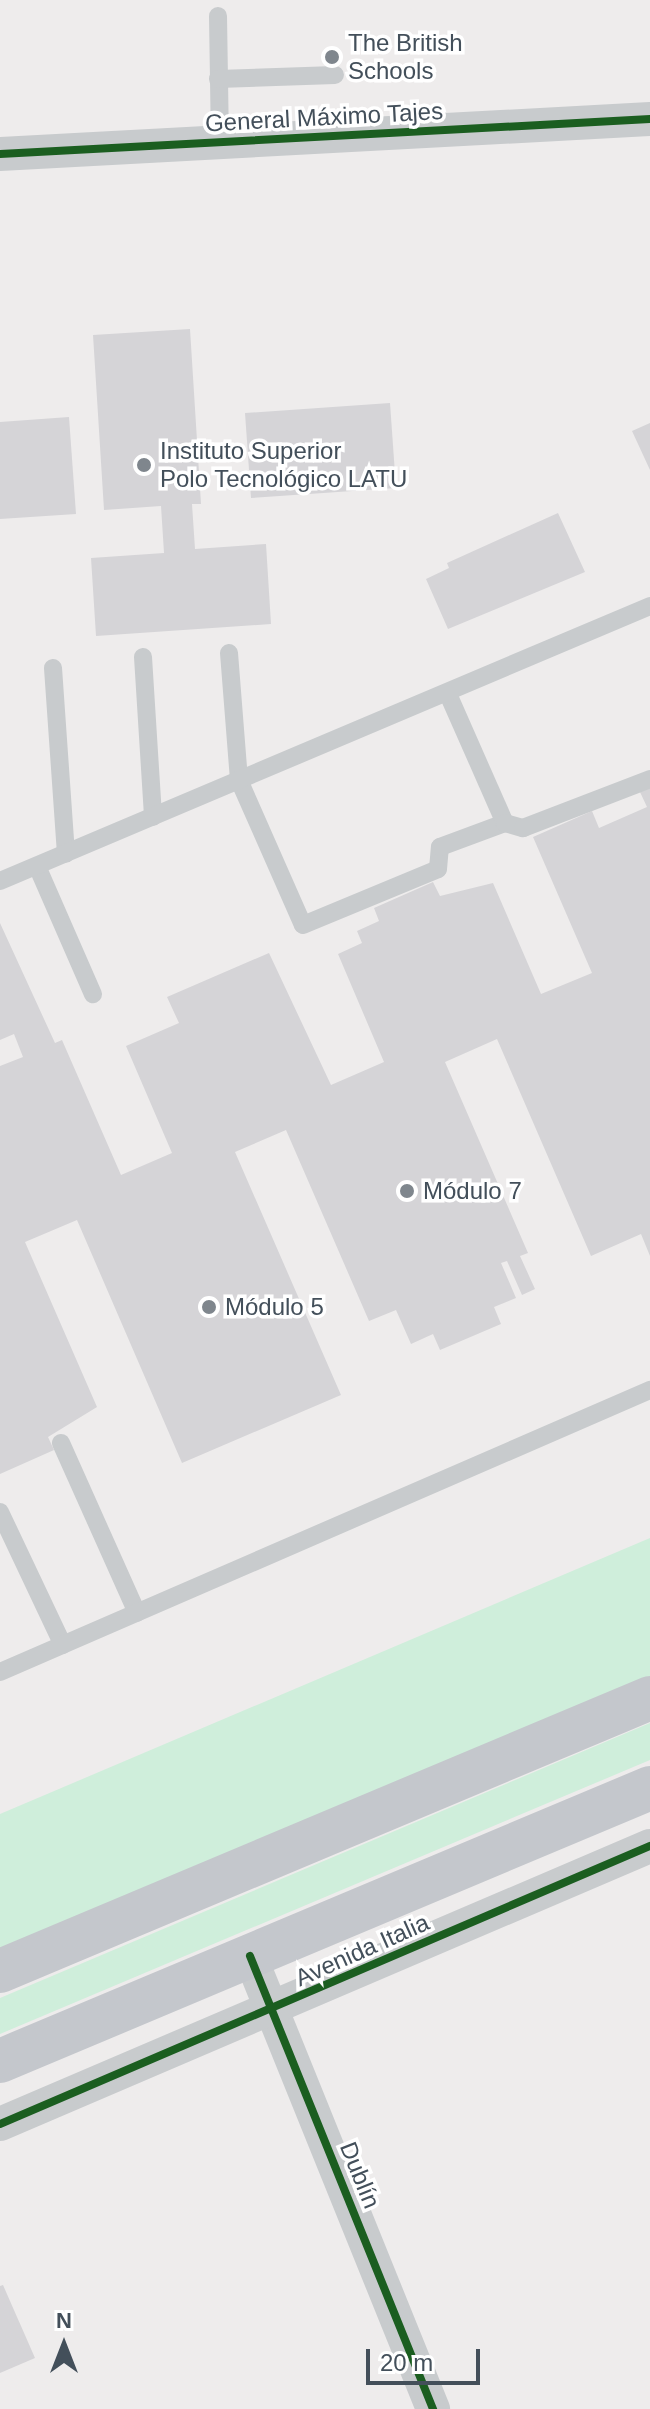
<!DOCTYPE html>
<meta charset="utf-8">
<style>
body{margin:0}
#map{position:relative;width:650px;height:2409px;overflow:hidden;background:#eeecec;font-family:Helvetica,sans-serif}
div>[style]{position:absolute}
.green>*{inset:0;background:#cfeedb}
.building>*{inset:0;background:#d5d4d7}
.lane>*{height:18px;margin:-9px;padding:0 9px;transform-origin:9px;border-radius:9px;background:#c8cbcd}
.street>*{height:34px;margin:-17px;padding:0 17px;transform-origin:17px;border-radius:17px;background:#c8cbcd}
.primary>*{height:44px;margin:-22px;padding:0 22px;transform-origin:22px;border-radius:22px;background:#c4c7cc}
.cycleway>*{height:8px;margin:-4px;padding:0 4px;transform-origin:4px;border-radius:4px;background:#1b5e20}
.dots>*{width:22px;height:22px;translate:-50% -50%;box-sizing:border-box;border:4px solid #fff;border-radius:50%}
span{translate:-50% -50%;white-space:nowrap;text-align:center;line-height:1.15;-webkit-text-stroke:7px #fff;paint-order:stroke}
.poi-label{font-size:24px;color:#434f5a}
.left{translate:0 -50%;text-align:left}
.street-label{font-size:24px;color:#434f5a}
.north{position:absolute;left:24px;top:2305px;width:80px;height:80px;-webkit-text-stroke:6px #fff;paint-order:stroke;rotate:0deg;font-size:22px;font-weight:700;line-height:32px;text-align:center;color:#434f5a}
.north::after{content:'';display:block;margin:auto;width:28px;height:36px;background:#434f5a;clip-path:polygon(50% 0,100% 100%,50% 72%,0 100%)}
.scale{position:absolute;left:366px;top:2349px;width:114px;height:36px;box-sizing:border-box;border:4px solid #434f5a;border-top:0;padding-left:10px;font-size:24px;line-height:28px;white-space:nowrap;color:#434f5a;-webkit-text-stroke:6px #fff;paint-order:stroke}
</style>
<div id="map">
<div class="green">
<div style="clip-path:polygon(650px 1538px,650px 1689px,0 1965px,0 1814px)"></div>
<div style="clip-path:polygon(650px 1723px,650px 1760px,0 2034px,0 1998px)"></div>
</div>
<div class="building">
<div style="clip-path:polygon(190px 329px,201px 504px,192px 504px,195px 549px,266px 544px,271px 624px,96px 636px,91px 558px,164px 553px,161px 506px,104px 510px,93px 335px)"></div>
<div style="clip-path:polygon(390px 403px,396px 488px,251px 498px,245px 413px)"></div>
<div style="clip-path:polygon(69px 417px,76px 514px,0 519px,0 422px)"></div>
<div style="clip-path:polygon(650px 423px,650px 470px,632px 431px)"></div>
<div style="clip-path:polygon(558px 513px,585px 572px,448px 629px,426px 579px,449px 568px,447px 563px)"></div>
<div style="clip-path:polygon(650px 788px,650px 1256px,641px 1234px,591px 1256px,497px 1039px,445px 1062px,528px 1253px,520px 1256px,535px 1289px,522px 1295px,507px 1261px,501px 1263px,516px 1298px,494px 1307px,501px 1324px,440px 1350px,433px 1334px,411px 1344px,396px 1310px,369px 1321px,286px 1130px,235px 1152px,341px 1395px,182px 1463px,77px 1220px,25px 1242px,97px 1407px,48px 1437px,54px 1450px,0 1474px,0 1066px,23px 1057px,14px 1034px,0 1040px,0 923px,55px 1043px,62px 1040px,121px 1175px,172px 1153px,126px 1046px,179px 1023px,167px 997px,269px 953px,331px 1085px,384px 1062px,338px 954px,362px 943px,357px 931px,379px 921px,374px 908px,433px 882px,440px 896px,493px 883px,541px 994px,592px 973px,533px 837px,592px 811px,599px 828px,647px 807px,640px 792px)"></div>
<div style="clip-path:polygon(3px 2285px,35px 2358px,0 2373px,0 2286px)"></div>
</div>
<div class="lane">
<div style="left:218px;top:16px;width:126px;rotate:89.1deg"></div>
<div style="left:218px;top:79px;width:117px;rotate:-2deg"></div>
<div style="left:229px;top:653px;width:127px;rotate:85.5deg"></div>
<div style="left:239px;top:780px;width:158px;rotate:66.2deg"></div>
<div style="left:303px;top:925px;width:146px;rotate:-22.5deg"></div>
<div style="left:438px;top:869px;width:22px;rotate:-85deg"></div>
<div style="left:440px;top:847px;width:69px;rotate:-20.3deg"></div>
<div style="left:143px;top:657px;width:160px;rotate:86.4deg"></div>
<div style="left:53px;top:668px;width:186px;rotate:86deg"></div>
<div style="left:448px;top:694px;width:141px;rotate:66.2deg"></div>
<div style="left:505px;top:823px;width:19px;rotate:16deg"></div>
<div style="left:523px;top:828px;width:136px;rotate:-21.1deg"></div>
<div style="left:37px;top:866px;width:140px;rotate:66.4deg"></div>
<div style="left:0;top:881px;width:706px;rotate:-22.93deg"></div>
<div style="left:61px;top:1443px;width:186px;rotate:65.9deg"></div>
<div style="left:0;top:1512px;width:147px;rotate:64.7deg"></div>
<div style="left:0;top:1672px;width:709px;rotate:-23.45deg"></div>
</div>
<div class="street">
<div style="left:0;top:154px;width:651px;rotate:-3.08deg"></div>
<div style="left:250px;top:1956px;width:489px;rotate:68deg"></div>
<div style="left:0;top:2124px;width:707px;rotate:-23.16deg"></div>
</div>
<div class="primary">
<div style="left:0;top:1971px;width:705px;rotate:-22.78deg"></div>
<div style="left:0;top:2061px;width:705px;rotate:-22.78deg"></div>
</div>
<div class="cycleway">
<div style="left:0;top:154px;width:651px;rotate:-3.08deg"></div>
<div style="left:250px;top:1956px;width:489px;rotate:68deg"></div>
<div style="left:0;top:2124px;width:707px;rotate:-23.16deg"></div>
</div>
<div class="dots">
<div style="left:332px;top:57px;background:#7f868d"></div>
<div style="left:144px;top:465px;background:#7f868d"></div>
<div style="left:407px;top:1191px;background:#7f868d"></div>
<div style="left:209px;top:1307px;background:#7f868d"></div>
</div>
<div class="poi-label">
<span class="left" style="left:348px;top:57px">The British<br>Schools</span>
<span class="left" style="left:160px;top:465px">Instituto Superior<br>Polo Tecnológico LATU</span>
<span class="left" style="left:423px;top:1191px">Módulo 7</span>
<span class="left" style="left:225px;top:1307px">Módulo 5</span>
</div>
<div class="street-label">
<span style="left:324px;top:117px;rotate:-3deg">General Máximo Tajes</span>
<span style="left:362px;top:1950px;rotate:-24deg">Avenida Italia</span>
<span style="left:360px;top:2175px;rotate:68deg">Dublín</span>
</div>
<div class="north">N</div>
<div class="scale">20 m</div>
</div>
